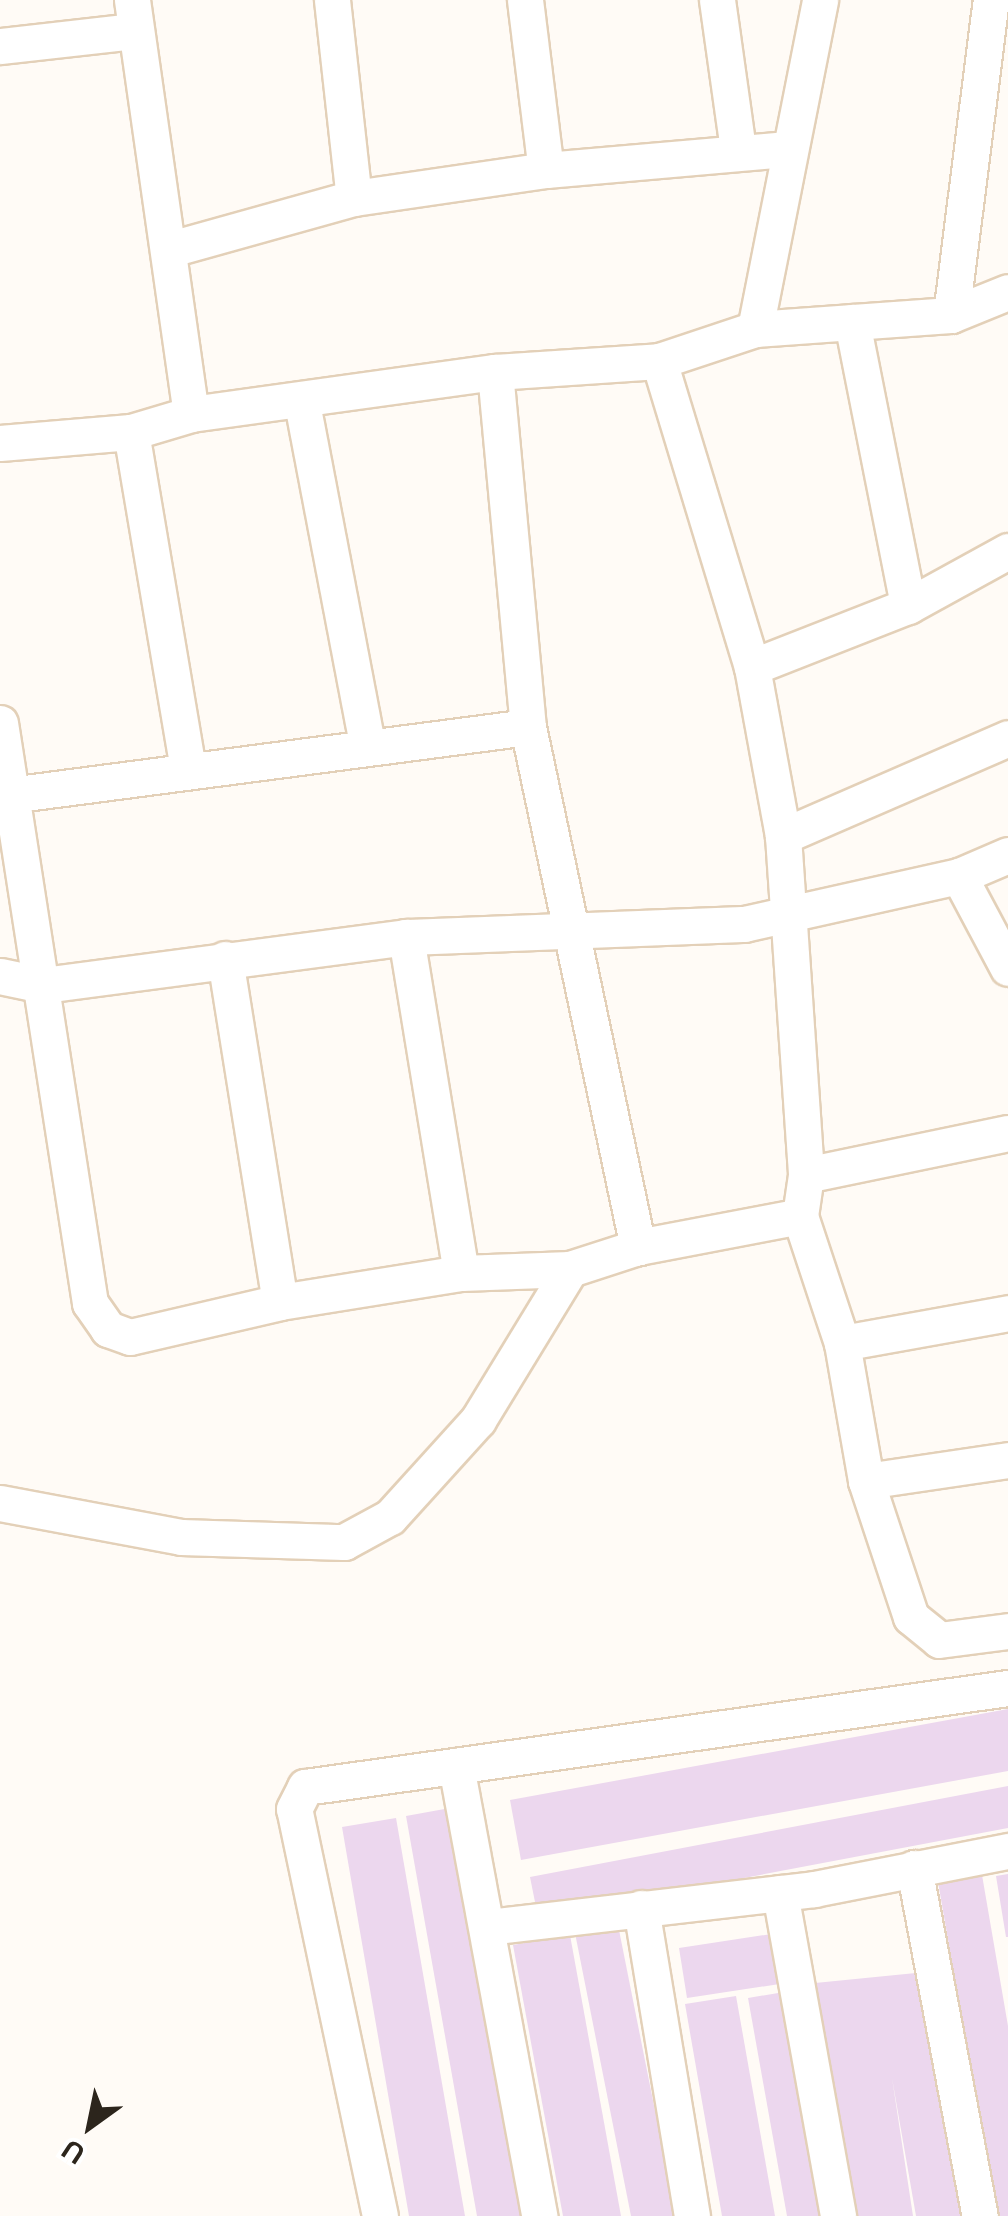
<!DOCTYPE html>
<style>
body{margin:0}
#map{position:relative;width:1008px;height:2216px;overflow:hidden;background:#fffbf6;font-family:Helvetica,sans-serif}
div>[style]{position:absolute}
.building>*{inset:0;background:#ecd7ee}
.roads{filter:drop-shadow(2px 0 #e3d0b8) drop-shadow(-2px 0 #e3d0b8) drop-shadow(0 2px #e3d0b8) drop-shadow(0 -2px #e3d0b8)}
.minor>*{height:35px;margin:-17.5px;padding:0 17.5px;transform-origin:17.5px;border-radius:17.5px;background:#fff}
span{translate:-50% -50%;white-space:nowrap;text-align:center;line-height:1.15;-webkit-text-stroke:9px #fff;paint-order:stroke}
.north{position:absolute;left:40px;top:2076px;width:100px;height:100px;-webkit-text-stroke:8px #fff;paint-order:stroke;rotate:213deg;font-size:28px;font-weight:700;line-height:40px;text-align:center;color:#2c251c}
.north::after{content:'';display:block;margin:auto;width:35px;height:45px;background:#2c251c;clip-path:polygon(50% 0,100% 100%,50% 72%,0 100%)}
</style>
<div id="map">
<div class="building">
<div style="clip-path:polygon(1008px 1709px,1008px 1771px,521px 1860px,510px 1800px)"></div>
<div style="clip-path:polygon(1008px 1786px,1008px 1828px,538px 1917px,530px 1877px)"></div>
<div style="clip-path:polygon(450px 1808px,523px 2216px,477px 2216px,406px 1816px)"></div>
<div style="clip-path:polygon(396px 1818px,465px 2216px,409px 2216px,342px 1827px)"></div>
<div style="clip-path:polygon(1008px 1874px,1008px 1937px,1006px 1937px,996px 1876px)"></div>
<div style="clip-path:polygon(982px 1875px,1008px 2026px,1008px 2216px,996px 2216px,938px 1882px)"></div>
<div style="clip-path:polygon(618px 1925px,676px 2216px,631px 2216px,575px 1933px)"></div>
<div style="clip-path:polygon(778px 1933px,786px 1983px,687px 1998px,679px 1948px)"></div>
<div style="clip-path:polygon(570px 1935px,621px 2216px,563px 2216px,513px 1945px)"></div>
<div style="clip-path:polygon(926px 1972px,968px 2216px,916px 2216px,892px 2078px,913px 2216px,856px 2216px,815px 1983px)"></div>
<div style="clip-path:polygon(790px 1991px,830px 2216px,787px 2216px,748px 1998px)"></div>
<div style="clip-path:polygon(736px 1996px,775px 2216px,722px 2216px,685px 2004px)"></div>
</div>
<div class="roads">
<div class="minor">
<div style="left:132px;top:0;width:418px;rotate:81.9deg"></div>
<div style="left:332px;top:0;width:199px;rotate:83.7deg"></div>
<div style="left:525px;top:0;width:171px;rotate:83deg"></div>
<div style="left:717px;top:0;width:151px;rotate:82deg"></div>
<div style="left:0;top:46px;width:135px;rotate:-6.4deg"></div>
<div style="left:171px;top:249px;width:190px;rotate:-15.6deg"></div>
<div style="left:354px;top:198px;width:194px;rotate:-8.3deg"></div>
<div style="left:546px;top:170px;width:243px;rotate:-5deg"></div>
<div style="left:951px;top:315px;width:318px;rotate:-82.8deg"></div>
<div style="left:852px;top:322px;width:289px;rotate:78.8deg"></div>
<div style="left:755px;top:329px;width:335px;rotate:-78.8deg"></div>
<div style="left:659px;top:361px;width:320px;rotate:73.1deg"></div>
<div style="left:752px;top:667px;width:172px;rotate:79.6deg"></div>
<div style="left:783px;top:836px;width:340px;rotate:86.1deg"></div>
<div style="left:495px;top:372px;width:357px;rotate:84.7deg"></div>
<div style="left:528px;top:727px;width:532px;rotate:78.06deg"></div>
<div style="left:302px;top:403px;width:346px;rotate:79.2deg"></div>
<div style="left:131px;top:432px;width:341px;rotate:80.4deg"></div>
<div style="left:0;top:443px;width:131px;rotate:-4.8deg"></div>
<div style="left:131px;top:432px;width:63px;rotate:-16.7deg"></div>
<div style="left:191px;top:414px;width:307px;rotate:-7.9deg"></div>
<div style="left:495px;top:372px;width:164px;rotate:-3.8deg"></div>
<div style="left:659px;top:361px;width:101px;rotate:-18.4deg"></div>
<div style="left:755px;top:329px;width:196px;rotate:-4.1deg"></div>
<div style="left:951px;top:315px;width:61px;rotate:-22deg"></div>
<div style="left:752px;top:667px;width:168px;rotate:-21.4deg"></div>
<div style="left:908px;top:606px;width:114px;rotate:-28.8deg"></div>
<div style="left:0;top:723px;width:587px;rotate:81.18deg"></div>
<div style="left:90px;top:1303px;width:32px;rotate:55deg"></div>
<div style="left:108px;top:1329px;width:23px;rotate:20deg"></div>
<div style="left:130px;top:1337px;width:154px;rotate:-13.1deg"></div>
<div style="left:280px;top:1302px;width:183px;rotate:-9.1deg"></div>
<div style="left:461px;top:1273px;width:109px;rotate:-2.1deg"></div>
<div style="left:570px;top:1269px;width:71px;rotate:-17.9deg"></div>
<div style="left:638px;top:1247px;width:165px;rotate:-10.8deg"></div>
<div style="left:10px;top:795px;width:522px;rotate:-7.48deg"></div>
<div style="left:783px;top:836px;width:245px;rotate:-23.5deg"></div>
<div style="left:959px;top:876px;width:104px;rotate:62deg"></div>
<div style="left:406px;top:937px;width:340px;rotate:80.7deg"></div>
<div style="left:225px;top:959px;width:347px;rotate:80.9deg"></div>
<div style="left:0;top:976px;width:44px;rotate:11.8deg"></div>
<div style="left:43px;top:985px;width:366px;rotate:-7.5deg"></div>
<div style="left:406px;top:937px;width:338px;rotate:-2.2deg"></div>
<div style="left:744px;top:924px;width:220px;rotate:-12.6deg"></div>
<div style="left:959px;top:876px;width:53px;rotate:-23.2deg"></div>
<div style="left:1008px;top:1133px;width:206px;rotate:168.3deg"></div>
<div style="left:806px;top:1175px;width:41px;rotate:98.3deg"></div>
<div style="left:800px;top:1216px;width:134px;rotate:71.7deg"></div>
<div style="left:842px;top:1343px;width:140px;rotate:80.1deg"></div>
<div style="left:866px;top:1481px;width:143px;rotate:71.7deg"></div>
<div style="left:911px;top:1617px;width:36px;rotate:39deg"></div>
<div style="left:939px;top:1640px;width:70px;rotate:-7.4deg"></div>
<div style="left:842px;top:1343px;width:169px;rotate:-10.2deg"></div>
<div style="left:866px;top:1481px;width:144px;rotate:-8.4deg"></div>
<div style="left:0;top:1503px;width:184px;rotate:10.6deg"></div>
<div style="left:181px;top:1537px;width:163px;rotate:1.8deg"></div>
<div style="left:344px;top:1542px;width:52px;rotate:-28.5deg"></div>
<div style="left:390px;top:1517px;width:131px;rotate:-47.8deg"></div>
<div style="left:478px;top:1420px;width:177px;rotate:-58.6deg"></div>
<div style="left:456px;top:1766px;width:458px;rotate:79.5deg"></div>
<div style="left:914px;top:1868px;width:354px;rotate:79.3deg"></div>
<div style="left:780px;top:1893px;width:328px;rotate:79.8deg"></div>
<div style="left:641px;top:1908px;width:312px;rotate:80.6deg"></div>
<div style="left:487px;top:1927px;width:329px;rotate:-6.6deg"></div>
<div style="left:814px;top:1889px;width:198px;rotate:-11.1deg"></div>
<div style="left:380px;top:2216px;width:416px;rotate:-101.9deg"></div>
<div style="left:294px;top:1809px;width:25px;rotate:-63deg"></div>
<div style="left:305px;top:1787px;width:710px;rotate:-8.02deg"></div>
</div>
</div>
<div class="north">U</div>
</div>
